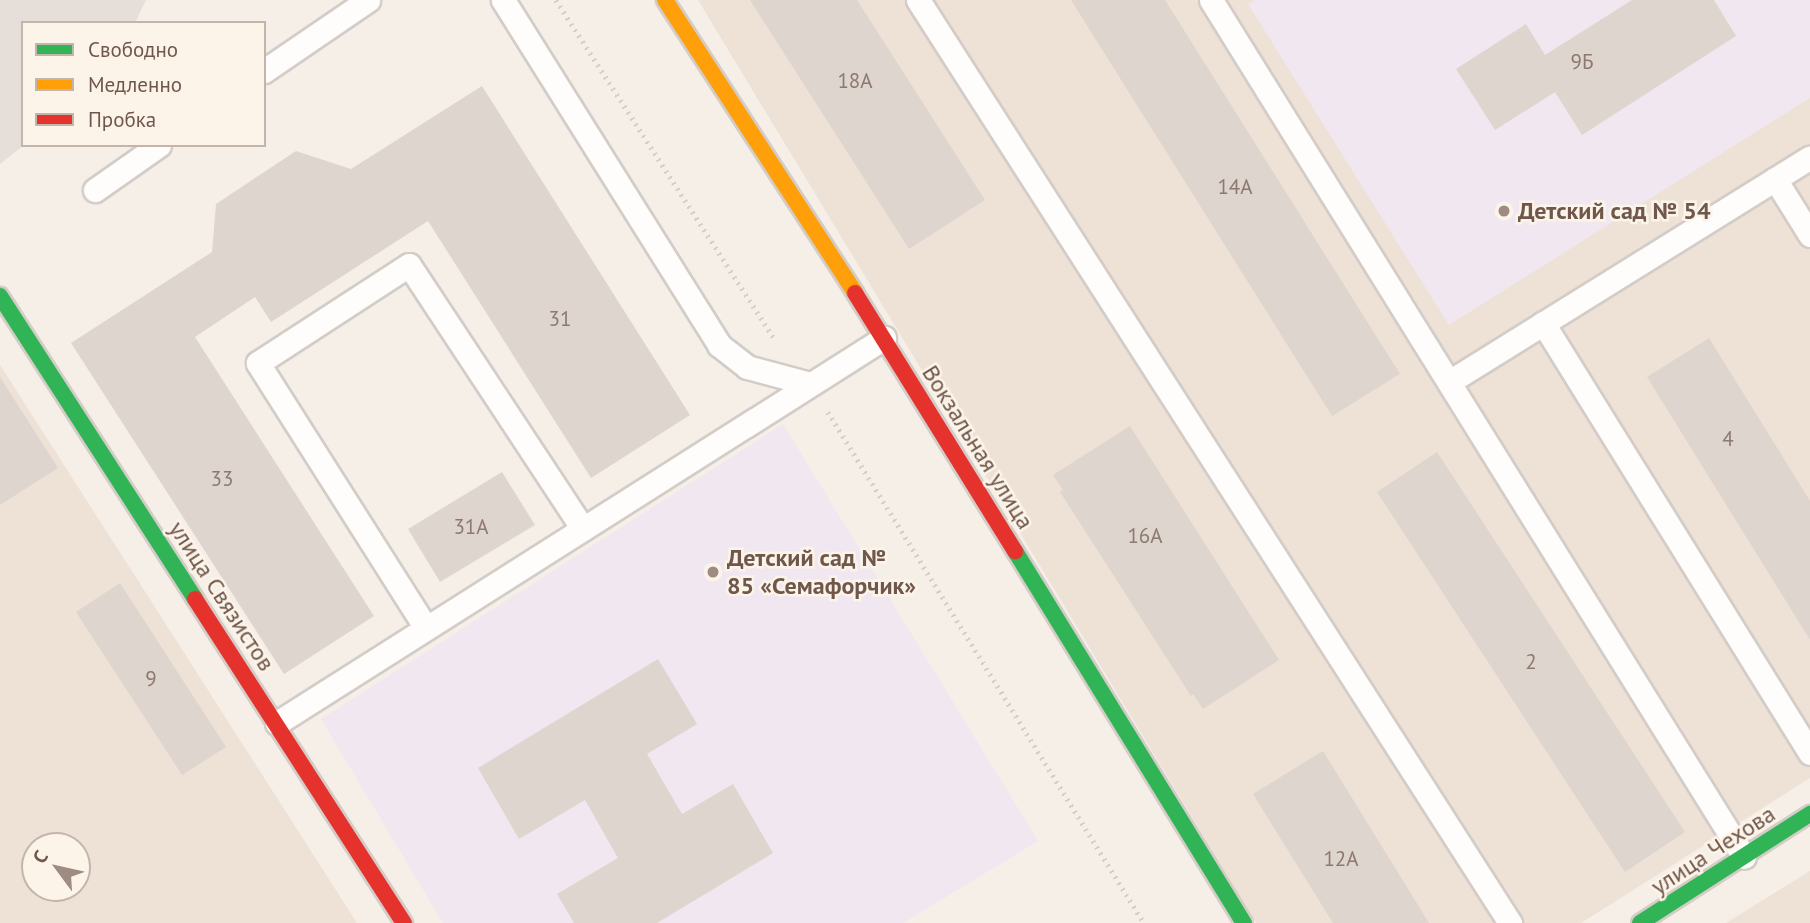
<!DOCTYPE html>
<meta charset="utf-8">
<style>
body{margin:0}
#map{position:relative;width:1810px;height:923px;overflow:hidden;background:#f5efe8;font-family:"PT Sans",sans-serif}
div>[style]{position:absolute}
.residential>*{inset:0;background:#eee1d6}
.industrial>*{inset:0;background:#e6dfd9}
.education>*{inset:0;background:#f1e7f0}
.building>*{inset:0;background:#ded5ce}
.path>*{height:4.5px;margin-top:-2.25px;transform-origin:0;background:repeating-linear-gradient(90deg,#d5cfca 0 2px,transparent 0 7px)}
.roads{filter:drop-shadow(2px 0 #d3ccc7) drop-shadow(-2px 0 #d3ccc7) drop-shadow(0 2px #d3ccc7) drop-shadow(0 -2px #d3ccc7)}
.lane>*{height:23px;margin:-11.5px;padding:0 11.5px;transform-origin:11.5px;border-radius:11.5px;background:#fefdfc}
.fast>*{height:16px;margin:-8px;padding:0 8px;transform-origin:8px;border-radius:8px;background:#30b455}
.slow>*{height:16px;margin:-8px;padding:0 8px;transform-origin:8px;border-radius:8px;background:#ff9f0a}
.jam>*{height:16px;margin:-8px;padding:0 8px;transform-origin:8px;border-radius:8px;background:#e5322d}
.dots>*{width:19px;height:19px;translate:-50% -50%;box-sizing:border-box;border:4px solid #fdf4e9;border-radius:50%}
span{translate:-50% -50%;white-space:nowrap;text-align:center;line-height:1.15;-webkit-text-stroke:5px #fdf4e9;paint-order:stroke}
.number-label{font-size:21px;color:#8d796f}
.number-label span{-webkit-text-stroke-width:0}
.poi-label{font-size:24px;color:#6f574c;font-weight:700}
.left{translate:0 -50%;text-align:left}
.street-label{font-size:24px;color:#6f574c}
.legend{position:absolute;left:21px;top:21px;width:245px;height:126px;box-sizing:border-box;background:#fdf4e9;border:2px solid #c4b5aa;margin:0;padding:9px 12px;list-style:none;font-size:21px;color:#6f574c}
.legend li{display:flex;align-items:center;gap:14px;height:35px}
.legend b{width:35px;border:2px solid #c4b5aa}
.north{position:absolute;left:21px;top:832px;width:70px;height:70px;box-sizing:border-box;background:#fdf4e9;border:2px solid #c4b5aa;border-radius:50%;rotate:303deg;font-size:19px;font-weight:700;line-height:28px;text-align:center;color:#6f574c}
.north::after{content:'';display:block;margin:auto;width:24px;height:32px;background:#9e8c83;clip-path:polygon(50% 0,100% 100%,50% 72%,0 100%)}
</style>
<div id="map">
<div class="residential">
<div style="clip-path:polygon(698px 0,1810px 0,1810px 778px,1581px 923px,1256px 923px)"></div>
<div style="clip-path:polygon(evenodd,0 365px,357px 923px,0 923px,0 365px,35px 846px,77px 846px,77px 888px,35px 888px,35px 846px)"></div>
<div style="clip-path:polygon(1810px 871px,1810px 923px,1726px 923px)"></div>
</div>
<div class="industrial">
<div style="clip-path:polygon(0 0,146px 0,135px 23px,23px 23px,24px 145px,0 164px)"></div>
</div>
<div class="education">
<div style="clip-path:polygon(1255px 0,1810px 0,1810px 98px,1449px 325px,1248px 4px)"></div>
<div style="clip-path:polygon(783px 424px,1038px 841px,903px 923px,443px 923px,321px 719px)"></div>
</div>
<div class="building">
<div style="clip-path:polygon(750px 0,857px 0,985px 200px,909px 249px)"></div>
<div style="clip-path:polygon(1071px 0,1165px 0,1400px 374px,1332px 416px)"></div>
<div style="clip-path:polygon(1632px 0,1714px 0,1736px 36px,1582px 135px,1555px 92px,1495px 130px,1456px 69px,1526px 24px,1545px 55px)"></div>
<div style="clip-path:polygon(482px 86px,690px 415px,591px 478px,428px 221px,271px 322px,255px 297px,195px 337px,374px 616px,284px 674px,71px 343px,212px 252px,216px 204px,296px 151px,351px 169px)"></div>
<div style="clip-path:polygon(1709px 338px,1810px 501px,1810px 640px,1647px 377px)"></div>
<div style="clip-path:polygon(0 377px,58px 468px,0 505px)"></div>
<div style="clip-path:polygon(1130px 426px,1279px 660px,1203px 709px,1193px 694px,1191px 696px,1060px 492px,1063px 490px,1053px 475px)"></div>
<div style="clip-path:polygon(1437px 452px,1685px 832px,1625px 872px,1377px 492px)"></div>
<div style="clip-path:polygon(502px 472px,535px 525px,440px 582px,408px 529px)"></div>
<div style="clip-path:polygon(120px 583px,226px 747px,182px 775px,76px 612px)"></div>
<div style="clip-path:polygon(658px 659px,697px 724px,647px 754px,682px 814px,733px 784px,773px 853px,657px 923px,574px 923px,557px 894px,618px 858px,585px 800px,519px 839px,478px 768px)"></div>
<div style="clip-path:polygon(1323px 751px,1429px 923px,1333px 923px,1253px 794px)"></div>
</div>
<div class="path">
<div style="left:556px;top:0;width:404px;rotate:57.2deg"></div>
<div style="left:828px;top:412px;width:601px;rotate:58.27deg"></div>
</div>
<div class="roads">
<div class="lane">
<div style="left:503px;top:0;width:407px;rotate:57.9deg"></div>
<div style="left:719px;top:345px;width:36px;rotate:38deg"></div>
<div style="left:747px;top:367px;width:65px;rotate:15.1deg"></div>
<div style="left:918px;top:0;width:1097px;rotate:57.32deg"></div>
<div style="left:1211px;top:0;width:1009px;rotate:58.12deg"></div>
<div style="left:264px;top:71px;width:126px;rotate:-34.3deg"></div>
<div style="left:1775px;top:179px;width:66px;rotate:58deg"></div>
<div style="left:95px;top:190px;width:78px;rotate:-35.1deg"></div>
<div style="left:1543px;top:323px;width:506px;rotate:58.16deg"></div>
<div style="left:1449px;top:382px;width:425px;rotate:-31.9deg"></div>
<div style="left:426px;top:628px;width:314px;rotate:-122.4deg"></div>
<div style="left:258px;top:363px;width:180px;rotate:-33deg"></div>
<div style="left:409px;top:265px;width:316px;rotate:56.6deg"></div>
<div style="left:277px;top:723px;width:719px;rotate:-32.39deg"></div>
</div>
<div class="fast">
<div style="left:0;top:296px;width:360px;rotate:57.2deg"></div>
<div style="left:1015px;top:551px;width:437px;rotate:58.4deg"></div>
<div style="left:1640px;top:923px;width:202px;rotate:-32.7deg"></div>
</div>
<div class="slow">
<div style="left:665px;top:0;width:349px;rotate:57deg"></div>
</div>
<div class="jam">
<div style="left:855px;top:293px;width:304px;rotate:58.2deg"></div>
<div style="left:195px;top:599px;width:386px;rotate:57.2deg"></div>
</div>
</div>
<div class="dots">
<div style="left:1504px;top:211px;background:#9e8c83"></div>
<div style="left:713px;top:572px;background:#9e8c83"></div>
</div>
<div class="number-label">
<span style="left:1582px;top:62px">9Б</span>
<span style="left:855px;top:81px">18А</span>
<span style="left:1235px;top:187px">14А</span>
<span style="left:560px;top:319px">31</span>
<span style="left:1728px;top:439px">4</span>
<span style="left:222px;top:479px">33</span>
<span style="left:471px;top:527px">31А</span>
<span style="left:1145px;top:536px">16А</span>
<span style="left:1531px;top:662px">2</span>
<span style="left:151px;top:679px">9</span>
<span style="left:1341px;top:859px">12А</span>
</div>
<div class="poi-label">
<span class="left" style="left:1518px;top:211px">Детский сад № 54</span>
<span class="left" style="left:727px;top:572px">Детский сад №<br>85 «Семафорчик»</span>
</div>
<div class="street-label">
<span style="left:978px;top:447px;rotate:58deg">Вокзальная улица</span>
<span style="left:222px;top:596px;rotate:57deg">улица Связистов</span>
<span style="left:1713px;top:850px;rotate:-33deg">улица Чехова</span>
</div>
<ul class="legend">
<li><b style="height:9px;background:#30b455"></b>Свободно</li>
<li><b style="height:9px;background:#ff9f0a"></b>Медленно</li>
<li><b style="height:9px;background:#e5322d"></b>Пробка</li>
</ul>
<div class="north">С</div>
</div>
